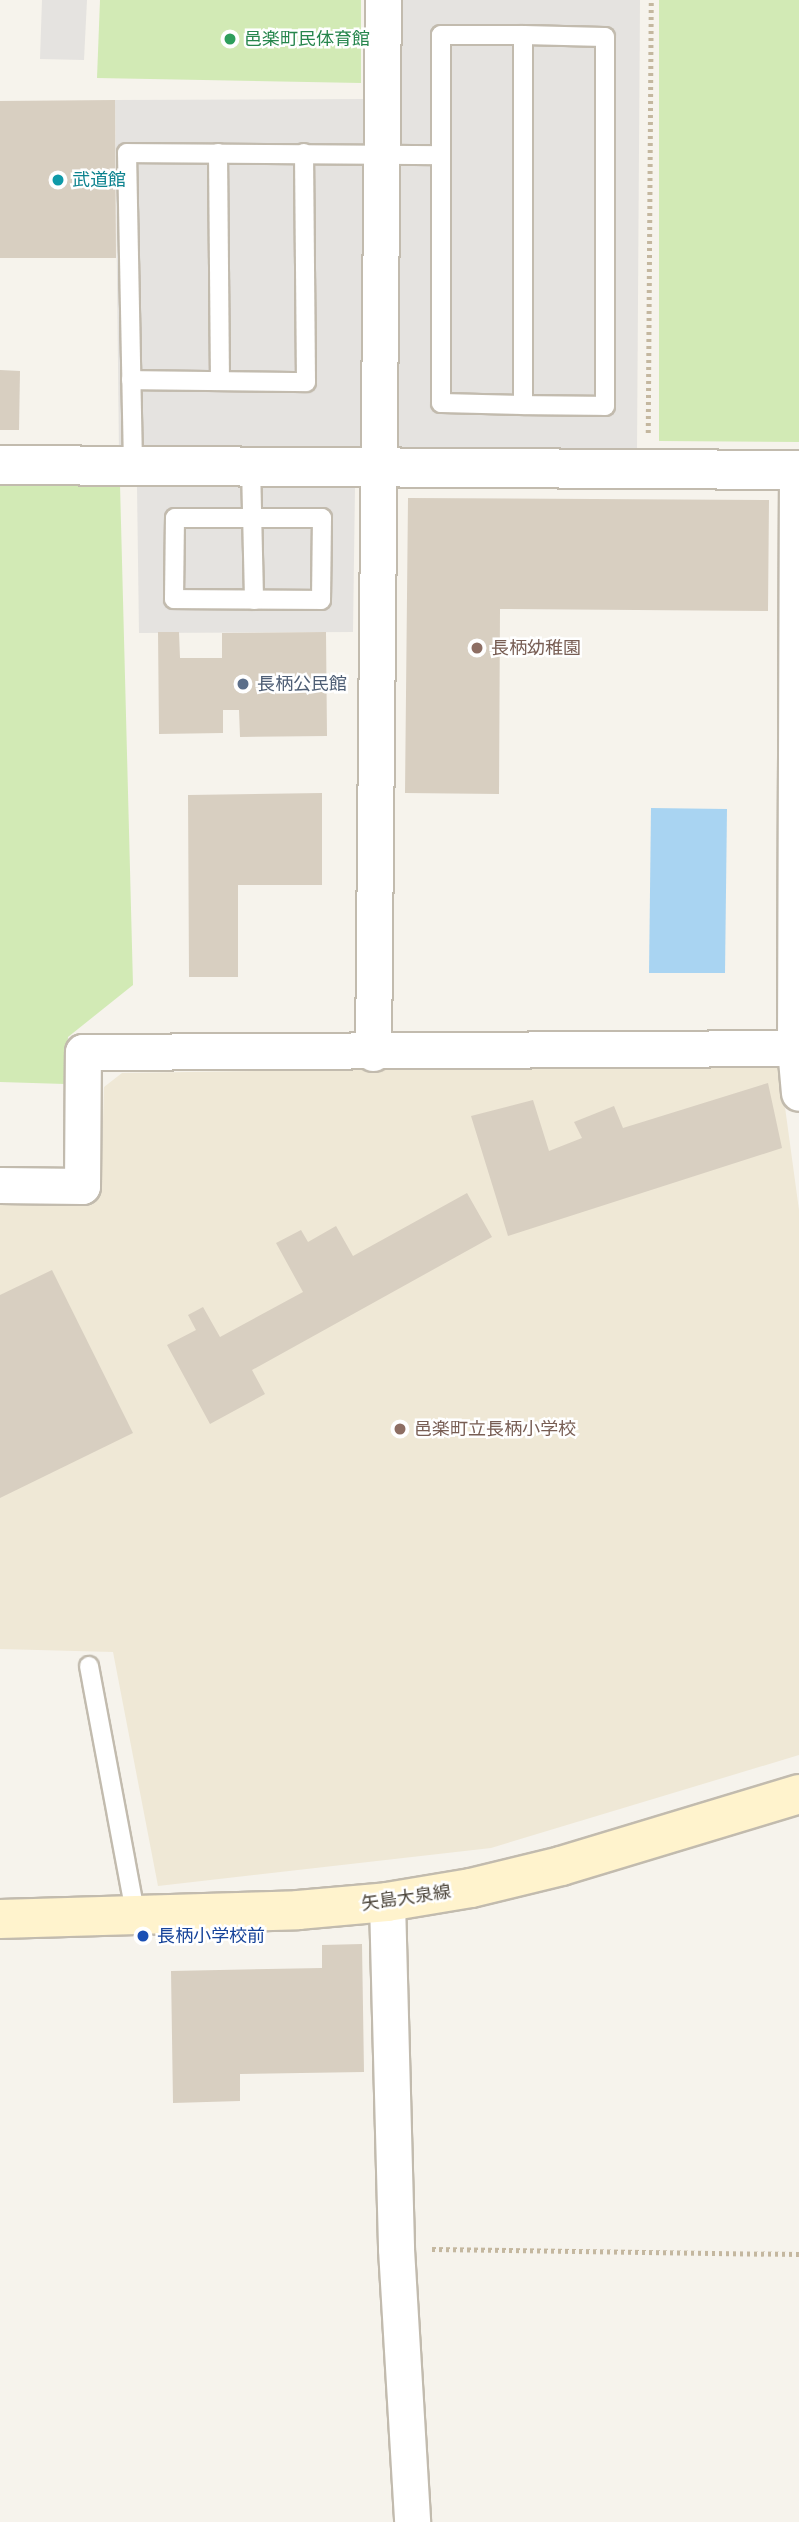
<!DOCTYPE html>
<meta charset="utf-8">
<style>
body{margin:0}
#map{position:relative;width:799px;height:2522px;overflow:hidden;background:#f6f3ec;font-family:Rubik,"Noto Sans JP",sans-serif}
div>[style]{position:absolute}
.education>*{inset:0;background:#efe8d6}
.green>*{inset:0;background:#d2eab5}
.parking>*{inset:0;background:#e5e3e0}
.water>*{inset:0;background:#a9d4f2}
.building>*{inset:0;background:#d8cfc1}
.path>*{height:4.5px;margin-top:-2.25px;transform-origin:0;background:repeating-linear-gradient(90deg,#c4b79f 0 3.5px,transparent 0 7px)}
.roads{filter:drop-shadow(2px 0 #c2bbae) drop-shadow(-2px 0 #c2bbae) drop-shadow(0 2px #c2bbae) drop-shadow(0 -2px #c2bbae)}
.service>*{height:18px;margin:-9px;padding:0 9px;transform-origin:9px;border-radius:9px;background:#fff}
.minor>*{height:35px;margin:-17.5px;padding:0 17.5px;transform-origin:17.5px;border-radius:17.5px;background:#fff}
.tertiary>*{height:38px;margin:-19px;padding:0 19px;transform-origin:19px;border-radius:19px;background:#fff}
.secondary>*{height:38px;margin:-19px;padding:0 19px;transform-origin:19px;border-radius:19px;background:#fff3cd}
.dots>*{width:19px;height:19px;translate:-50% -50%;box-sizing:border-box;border:4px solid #fff;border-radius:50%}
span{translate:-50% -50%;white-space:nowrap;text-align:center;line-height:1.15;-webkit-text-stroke:5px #fff;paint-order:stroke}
.leisure-label{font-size:18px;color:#27864d}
.left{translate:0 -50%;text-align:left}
.culture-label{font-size:18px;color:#0d838f}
.education-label{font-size:18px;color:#785e54}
.service-label{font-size:18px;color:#4e5e75}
.street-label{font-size:18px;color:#4b4439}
.transit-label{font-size:18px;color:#164399}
</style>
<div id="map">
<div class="education">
<div style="clip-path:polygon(779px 1063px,799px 1210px,799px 1755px,491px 1848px,158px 1886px,113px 1652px,0 1649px,0 1195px,95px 1195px,101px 1191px,104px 1087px,122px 1073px)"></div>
</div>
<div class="green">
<div style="clip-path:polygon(100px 0,361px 0,361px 83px,97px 78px)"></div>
<div style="clip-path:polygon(659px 0,799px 0,799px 442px,659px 441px)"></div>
<div style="clip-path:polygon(0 483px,120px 484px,133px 985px,68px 1037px,65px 1084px,0 1082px)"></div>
</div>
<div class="parking">
<div style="clip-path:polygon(42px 0,87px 0,84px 60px,40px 59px)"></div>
<div style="clip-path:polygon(400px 0,640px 0,637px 450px,393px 451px)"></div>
<div style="clip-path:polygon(365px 99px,361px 454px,119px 453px,115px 100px)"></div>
<div style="clip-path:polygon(137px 487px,355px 487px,353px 632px,139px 633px)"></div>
</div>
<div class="water">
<div style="clip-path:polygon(651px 808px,727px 809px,725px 973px,649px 973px)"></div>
</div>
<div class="building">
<div style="clip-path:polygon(115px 100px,116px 258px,0 258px,0 101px)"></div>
<div style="clip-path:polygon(0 370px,20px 371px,19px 430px,0 430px)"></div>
<div style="clip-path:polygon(408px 498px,769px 500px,768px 611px,500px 609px,499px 794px,405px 793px)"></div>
<div style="clip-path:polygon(158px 632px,179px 632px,180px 658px,222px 658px,222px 633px,326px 632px,327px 736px,240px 737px,239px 710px,223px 710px,223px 733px,159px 734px)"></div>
<div style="clip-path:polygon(322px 793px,322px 885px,238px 885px,238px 977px,189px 977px,188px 795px)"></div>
<div style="clip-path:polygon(768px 1083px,782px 1148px,508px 1236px,471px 1116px,533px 1100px,549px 1151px,582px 1138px,574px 1122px,614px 1106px,623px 1128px)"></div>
<div style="clip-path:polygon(467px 1193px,492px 1237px,252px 1370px,265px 1394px,210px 1424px,167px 1345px,196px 1330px,188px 1315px,203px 1307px,220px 1337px,303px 1292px,276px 1243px,301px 1230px,308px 1242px,336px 1226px,353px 1256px)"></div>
<div style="clip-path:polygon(52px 1270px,133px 1433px,0 1498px,0 1295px)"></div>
<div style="clip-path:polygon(362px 1944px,364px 2072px,240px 2074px,240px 2101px,173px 2103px,171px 1971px,322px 1968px,322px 1945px)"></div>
</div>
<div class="path">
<div style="left:648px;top:433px;width:433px;rotate:-89.6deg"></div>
<div style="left:432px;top:2249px;width:367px;rotate:0.8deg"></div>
</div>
<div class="roads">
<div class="service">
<div style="left:218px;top:153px;width:228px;rotate:89.5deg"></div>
<div style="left:131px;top:380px;width:175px;rotate:0.7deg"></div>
<div style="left:306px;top:382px;width:229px;rotate:-90.5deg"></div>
<div style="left:523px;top:405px;width:82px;rotate:0.7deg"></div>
<div style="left:605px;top:406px;width:369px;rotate:-90deg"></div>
<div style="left:605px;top:37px;width:82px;rotate:-178.6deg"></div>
<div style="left:133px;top:465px;width:312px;rotate:-91.1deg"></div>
<div style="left:127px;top:153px;width:314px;rotate:0.4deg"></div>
<div style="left:441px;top:155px;width:120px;rotate:-90deg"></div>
<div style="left:441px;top:35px;width:82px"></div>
<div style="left:523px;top:35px;width:370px;rotate:90deg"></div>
<div style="left:523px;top:405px;width:82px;rotate:-178.6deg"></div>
<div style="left:441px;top:403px;width:248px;rotate:-90deg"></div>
<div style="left:251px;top:466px;width:134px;rotate:88.7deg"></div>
<div style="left:175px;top:518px;width:147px"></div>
<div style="left:322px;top:518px;width:82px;rotate:90.7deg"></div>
<div style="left:321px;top:600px;width:147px;rotate:-179.6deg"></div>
<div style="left:174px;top:599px;width:81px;rotate:-89.3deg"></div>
<div style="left:89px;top:1666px;width:255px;rotate:79.4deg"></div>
</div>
<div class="minor">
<div style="left:797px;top:470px;width:578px;rotate:90.2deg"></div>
<div style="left:795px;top:1048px;width:45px;rotate:84.9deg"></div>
<div style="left:373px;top:1053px;width:1053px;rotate:-89.46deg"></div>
<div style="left:0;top:1185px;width:82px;rotate:0.7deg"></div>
<div style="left:82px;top:1186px;width:134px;rotate:-89.6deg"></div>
<div style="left:83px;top:1052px;width:712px;rotate:-0.32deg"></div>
<div style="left:387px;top:1902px;width:347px;rotate:88.5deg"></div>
<div style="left:396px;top:2249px;width:273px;rotate:86.6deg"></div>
</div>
<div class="tertiary">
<div style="left:0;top:465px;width:799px;rotate:0.36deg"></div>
</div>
<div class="secondary">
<div style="left:0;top:1919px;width:298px;rotate:-1.7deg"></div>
<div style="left:298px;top:1910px;width:89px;rotate:-5.1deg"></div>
<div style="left:387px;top:1902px;width:85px;rotate:-9.5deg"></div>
<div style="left:471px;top:1888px;width:93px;rotate:-13.7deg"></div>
<div style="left:561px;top:1866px;width:249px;rotate:-16.8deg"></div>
</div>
</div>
<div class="dots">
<div style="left:230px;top:39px;background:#2e9e5b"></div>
<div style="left:58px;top:180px;background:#0f9aa8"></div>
<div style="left:477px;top:648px;background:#8d6e63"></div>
<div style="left:243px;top:684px;background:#5c6f8a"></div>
<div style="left:400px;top:1429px;background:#8d6e63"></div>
<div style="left:143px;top:1936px;background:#1a4fb4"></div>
</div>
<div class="leisure-label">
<span class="left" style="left:244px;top:39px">邑楽町民体育館</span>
</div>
<div class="culture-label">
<span class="left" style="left:72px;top:180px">武道館</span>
</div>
<div class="education-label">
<span class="left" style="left:491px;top:648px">長柄幼稚園</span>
<span class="left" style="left:414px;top:1429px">邑楽町立長柄小学校</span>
</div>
<div class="service-label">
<span class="left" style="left:257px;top:684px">長柄公民館</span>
</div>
<div class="street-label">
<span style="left:406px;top:1898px;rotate:-8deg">矢島大泉線</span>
</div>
<div class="transit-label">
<span class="left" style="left:157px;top:1936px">長柄小学校前</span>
</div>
</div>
